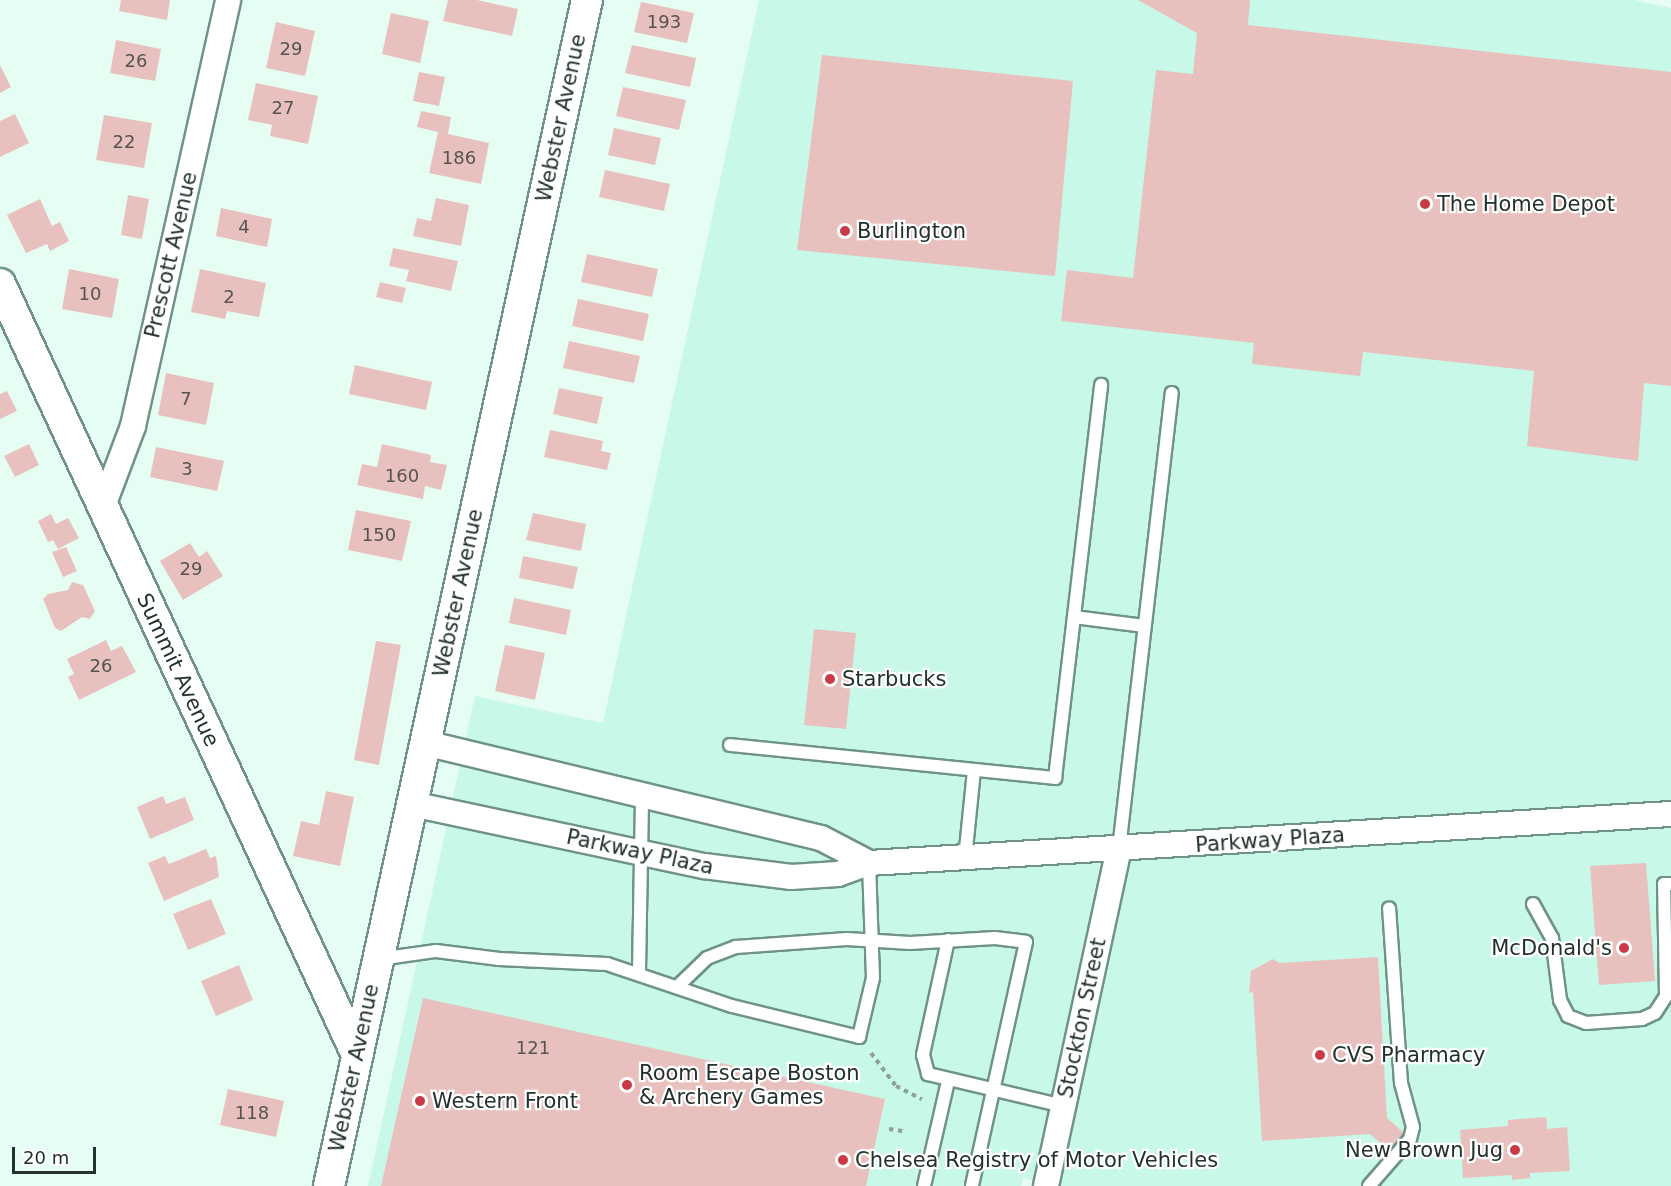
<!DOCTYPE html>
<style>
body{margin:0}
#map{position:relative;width:1671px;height:1186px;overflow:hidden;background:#e6fdf4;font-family:"DejaVu Sans",sans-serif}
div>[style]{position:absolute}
.built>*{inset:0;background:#c8f8e7}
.building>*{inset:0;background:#e8c1bf}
.path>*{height:4px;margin-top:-2px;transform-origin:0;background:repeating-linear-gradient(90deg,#8c9f98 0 4.5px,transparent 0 9px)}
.roads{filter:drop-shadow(2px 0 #6f9386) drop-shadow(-2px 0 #6f9386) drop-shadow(0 2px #6f9386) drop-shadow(0 -2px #6f9386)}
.service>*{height:12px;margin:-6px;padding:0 6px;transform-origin:6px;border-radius:6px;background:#fff}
.minor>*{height:24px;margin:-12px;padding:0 12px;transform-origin:12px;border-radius:12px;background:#fff}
.tertiary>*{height:30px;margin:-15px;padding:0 15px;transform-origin:15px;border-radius:15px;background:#fff}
.dots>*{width:16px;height:16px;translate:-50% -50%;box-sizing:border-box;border:3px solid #fff;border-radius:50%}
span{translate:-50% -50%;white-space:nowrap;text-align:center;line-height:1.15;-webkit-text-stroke:4.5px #fff;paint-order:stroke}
.number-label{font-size:18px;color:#545551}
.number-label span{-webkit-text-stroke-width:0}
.street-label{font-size:21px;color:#22312c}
.poi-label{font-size:21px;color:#22312c}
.left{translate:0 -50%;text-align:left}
.right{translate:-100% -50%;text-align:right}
.scale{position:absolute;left:12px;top:1147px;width:84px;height:27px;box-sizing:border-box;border:3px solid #22312c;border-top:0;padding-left:8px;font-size:18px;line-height:21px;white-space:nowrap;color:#22312c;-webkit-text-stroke:4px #fff;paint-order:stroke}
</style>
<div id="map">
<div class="built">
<div style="clip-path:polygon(759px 0,1634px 0,1671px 8px,1671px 1186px,1061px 1186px,1023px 1178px,1021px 1186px,368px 1186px,475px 696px,603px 723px)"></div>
</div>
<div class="building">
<div style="clip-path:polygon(121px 0,170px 0,167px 20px,119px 11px)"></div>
<div style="clip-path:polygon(448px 0,477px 0,518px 9px,512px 36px,443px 21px)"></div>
<div style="clip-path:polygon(1138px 0,1250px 0,1248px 25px,1671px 72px,1671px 386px,1644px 383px,1638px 461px,1527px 446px,1534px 371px,1363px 352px,1360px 376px,1252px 364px,1254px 343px,1061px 321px,1067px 270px,1133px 278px,1156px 70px,1193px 74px,1197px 33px)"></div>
<div style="clip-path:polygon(641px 2px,694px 13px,687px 43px,634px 32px)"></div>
<div style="clip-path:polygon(391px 13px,429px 21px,420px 63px,382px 54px)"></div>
<div style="clip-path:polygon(276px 22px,315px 31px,305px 76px,266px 68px)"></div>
<div style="clip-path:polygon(116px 40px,161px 49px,155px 81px,110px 73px)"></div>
<div style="clip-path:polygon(632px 45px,696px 58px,690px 87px,625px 73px)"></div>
<div style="clip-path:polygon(822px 55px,1073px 81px,1055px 276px,797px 250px)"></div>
<div style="clip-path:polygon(0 65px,11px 87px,0 93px)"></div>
<div style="clip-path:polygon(419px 72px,445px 77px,439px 106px,413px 101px)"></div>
<div style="clip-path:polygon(256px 83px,318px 96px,308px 144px,270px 136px,272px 125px,248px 120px)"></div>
<div style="clip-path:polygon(623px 87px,686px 100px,679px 130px,616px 116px)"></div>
<div style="clip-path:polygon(421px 111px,451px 117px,448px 134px,489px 143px,481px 184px,429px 173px,438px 132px,417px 127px)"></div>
<div style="clip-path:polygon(15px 114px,29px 143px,0 157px,0 121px)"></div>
<div style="clip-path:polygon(104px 115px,152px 123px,144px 168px,96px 160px)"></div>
<div style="clip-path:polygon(614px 128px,661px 138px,655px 165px,608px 155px)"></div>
<div style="clip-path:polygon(605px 170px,670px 184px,664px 211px,599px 197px)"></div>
<div style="clip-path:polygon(128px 195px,149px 199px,142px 239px,121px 235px)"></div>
<div style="clip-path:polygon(436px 198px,469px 205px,461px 246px,413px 236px,417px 218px,431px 221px)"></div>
<div style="clip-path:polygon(40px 199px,52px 226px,60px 222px,69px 241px,50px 251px,47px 244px,26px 253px,7px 215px)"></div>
<div style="clip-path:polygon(221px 208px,272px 219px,267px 247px,216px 236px)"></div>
<div style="clip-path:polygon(393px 248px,458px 261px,451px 291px,406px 281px,409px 270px,389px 266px)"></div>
<div style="clip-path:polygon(587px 254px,658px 269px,652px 297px,581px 282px)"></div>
<div style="clip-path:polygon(69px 269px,119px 279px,112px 318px,62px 309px)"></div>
<div style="clip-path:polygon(200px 269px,266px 283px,259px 317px,227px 311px,225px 319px,191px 312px)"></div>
<div style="clip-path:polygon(380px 282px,406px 288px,402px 303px,376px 297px)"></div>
<div style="clip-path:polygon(578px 299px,649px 314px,643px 341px,572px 326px)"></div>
<div style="clip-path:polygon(569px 341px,640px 356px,634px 383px,563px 368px)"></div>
<div style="clip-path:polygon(355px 365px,432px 382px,426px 410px,349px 394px)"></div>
<div style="clip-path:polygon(166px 373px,214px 383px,206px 425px,158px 415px)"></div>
<div style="clip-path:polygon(559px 388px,603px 397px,597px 424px,553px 414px)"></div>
<div style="clip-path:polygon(7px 391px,17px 411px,0 419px,0 394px)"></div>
<div style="clip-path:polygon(550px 430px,603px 441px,601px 451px,611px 453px,607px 470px,544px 457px)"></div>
<div style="clip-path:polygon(29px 444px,39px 465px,15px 477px,4px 456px)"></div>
<div style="clip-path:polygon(382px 444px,431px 455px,430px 462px,447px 465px,441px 490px,425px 486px,423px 499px,357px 485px,362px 464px,377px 467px)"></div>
<div style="clip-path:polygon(156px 447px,224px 461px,217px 491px,150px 477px)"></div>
<div style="clip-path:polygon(356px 510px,411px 521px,402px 561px,348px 550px)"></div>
<div style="clip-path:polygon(533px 513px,586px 524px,581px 551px,526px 540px)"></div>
<div style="clip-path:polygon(51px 514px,56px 524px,68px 518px,79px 538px,58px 549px,53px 540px,48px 542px,38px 521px)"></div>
<div style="clip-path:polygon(190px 543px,199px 557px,207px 551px,223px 576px,183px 600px,160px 561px)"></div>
<div style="clip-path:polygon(66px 547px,77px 571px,63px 577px,52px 552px)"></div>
<div style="clip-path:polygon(523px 556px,578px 567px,573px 589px,519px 578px)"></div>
<div style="clip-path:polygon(72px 582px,83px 585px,95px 611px,90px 619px,82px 617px,61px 631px,55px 628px,43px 599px,48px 594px,68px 590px)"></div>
<div style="clip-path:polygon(514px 598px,571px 610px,566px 635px,509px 623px)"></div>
<div style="clip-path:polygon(814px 629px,856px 633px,846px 729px,804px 725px)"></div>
<div style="clip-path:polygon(106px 640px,111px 651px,122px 646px,136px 672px,79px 700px,68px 677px,74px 674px,67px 659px)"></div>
<div style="clip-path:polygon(376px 641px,401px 645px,379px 765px,354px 760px)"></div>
<div style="clip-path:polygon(505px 645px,545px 653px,535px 700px,495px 691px)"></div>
<div style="clip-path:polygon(326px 791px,354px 797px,340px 866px,293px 856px,301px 821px,319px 825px)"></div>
<div style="clip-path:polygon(163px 796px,166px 804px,185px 797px,194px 820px,150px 839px,137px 807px)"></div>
<div style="clip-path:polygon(206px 849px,210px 858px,216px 856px,219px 877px,164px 901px,148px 863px,165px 856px,169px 864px)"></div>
<div style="clip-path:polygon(1646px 863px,1655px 981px,1599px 985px,1590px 866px)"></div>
<div style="clip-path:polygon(211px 899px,226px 934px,188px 950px,173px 914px)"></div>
<div style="clip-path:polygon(1378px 957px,1387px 1118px,1405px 1134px,1391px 1152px,1370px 1134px,1262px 1141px,1253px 992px,1249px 993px,1251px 971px,1273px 959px,1279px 963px)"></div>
<div style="clip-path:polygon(239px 965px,253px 1000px,216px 1016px,201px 981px)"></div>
<div style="clip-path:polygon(423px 998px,885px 1099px,866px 1186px,381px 1186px)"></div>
<div style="clip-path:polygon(228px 1089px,284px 1101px,276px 1137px,220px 1125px)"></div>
<div style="clip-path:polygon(1546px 1117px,1547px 1129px,1567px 1127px,1570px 1171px,1530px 1173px,1530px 1178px,1512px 1180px,1512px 1175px,1463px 1178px,1460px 1130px,1508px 1126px,1508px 1120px)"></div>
</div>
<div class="path">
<div style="left:871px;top:1053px;width:41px;rotate:52.9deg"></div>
<div style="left:896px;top:1086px;width:29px;rotate:27deg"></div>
<div style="left:889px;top:1129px;width:18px;rotate:9deg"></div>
</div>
<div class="roads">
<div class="service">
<div style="left:1074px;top:617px;width:71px;rotate:7.3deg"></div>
<div style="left:730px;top:745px;width:327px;rotate:5.8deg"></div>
<div style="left:1055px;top:778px;width:396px;rotate:-83.3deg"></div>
<div style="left:1119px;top:849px;width:459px;rotate:-83.4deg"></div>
<div style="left:965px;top:859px;width:89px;rotate:-84.2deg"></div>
<div style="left:1533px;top:904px;width:39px;rotate:61deg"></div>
<div style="left:1552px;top:938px;width:63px;rotate:82.6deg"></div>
<div style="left:1560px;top:1000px;width:18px;rotate:63deg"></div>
<div style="left:1568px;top:1016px;width:19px;rotate:21deg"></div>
<div style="left:1586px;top:1023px;width:56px;rotate:-4.1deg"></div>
<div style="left:1642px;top:1019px;width:14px;rotate:-25deg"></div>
<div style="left:1655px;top:1013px;width:20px;rotate:-57deg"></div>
<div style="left:1666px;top:996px;width:112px;rotate:-91deg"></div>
<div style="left:1664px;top:884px;width:7px"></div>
<div style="left:948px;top:940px;width:118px;rotate:102.3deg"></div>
<div style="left:923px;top:1055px;width:20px;rotate:75deg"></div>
<div style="left:928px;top:1074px;width:139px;rotate:13.3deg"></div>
<div style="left:379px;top:959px;width:58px;rotate:-8deg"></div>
<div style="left:436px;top:951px;width:64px;rotate:7.2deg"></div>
<div style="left:499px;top:959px;width:108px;rotate:2.7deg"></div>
<div style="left:607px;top:964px;width:132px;rotate:18.6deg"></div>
<div style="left:732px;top:1006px;width:131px;rotate:13.7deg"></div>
<div style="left:859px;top:1037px;width:61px;rotate:-76.7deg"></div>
<div style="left:873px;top:978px;width:115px;rotate:-92deg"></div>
<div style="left:639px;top:972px;width:177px;rotate:-89deg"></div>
<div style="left:678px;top:986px;width:40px;rotate:-44deg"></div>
<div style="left:707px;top:958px;width:31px;rotate:-21deg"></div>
<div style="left:736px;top:947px;width:111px;rotate:-4.1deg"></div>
<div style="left:847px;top:939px;width:63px;rotate:3.6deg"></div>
<div style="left:910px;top:943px;width:85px;rotate:-3.4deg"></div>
<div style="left:995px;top:938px;width:31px;rotate:7deg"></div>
<div style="left:1026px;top:942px;width:250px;rotate:102.5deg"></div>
<div style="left:924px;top:1186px;width:108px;rotate:-77.1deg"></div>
<div style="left:1369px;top:1186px;width:62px;rotate:-48.9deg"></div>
<div style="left:1410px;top:1139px;width:12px;rotate:-76deg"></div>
<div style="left:1413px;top:1127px;width:46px;rotate:-105.3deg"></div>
<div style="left:1401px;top:1083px;width:175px;rotate:-93.9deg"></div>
</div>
<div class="minor">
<div style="left:103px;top:506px;width:85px;rotate:-69.4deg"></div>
<div style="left:133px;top:426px;width:436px;rotate:-77.4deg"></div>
<div style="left:425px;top:743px;width:407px;rotate:13.5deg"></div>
<div style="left:821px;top:838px;width:54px;rotate:27.5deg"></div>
<div style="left:412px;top:804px;width:299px;rotate:12deg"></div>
<div style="left:704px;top:866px;width:88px;rotate:7.2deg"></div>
<div style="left:791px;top:877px;width:47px;rotate:-3.7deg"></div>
<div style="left:838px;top:874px;width:33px;rotate:-20deg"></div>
<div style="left:869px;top:863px;width:803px;rotate:-3.5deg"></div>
<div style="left:1046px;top:1186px;width:345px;rotate:-77.8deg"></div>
</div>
<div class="tertiary">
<div style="left:0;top:284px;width:850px;rotate:65.15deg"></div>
<div style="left:329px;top:1186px;width:1214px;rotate:-77.73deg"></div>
</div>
</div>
<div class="dots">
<div style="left:1425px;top:204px;background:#c93946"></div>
<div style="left:845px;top:231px;background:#c93946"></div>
<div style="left:830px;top:679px;background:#c93946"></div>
<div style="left:1624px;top:948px;background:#c93946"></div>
<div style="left:1320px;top:1055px;background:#c93946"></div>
<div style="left:627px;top:1085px;background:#c93946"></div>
<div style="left:420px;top:1101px;background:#c93946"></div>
<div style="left:1515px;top:1150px;background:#c93946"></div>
<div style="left:843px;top:1160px;background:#c93946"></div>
</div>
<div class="number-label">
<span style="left:664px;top:22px">193</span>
<span style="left:291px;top:49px">29</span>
<span style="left:136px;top:61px">26</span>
<span style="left:283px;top:108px">27</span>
<span style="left:124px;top:142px">22</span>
<span style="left:459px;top:158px">186</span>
<span style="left:244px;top:227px">4</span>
<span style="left:90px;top:294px">10</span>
<span style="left:229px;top:297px">2</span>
<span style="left:186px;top:399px">7</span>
<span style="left:187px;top:469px">3</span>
<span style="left:402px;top:476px">160</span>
<span style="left:379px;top:535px">150</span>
<span style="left:191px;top:569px">29</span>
<span style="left:101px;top:666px">26</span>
<span style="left:533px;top:1048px">121</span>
<span style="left:252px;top:1113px">118</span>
</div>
<div class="street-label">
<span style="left:561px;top:118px;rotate:-78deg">Webster Avenue</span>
<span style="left:171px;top:255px;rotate:-77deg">Prescott Avenue</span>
<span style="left:458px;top:593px;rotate:-78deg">Webster Avenue</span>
<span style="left:178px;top:670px;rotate:65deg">Summit Avenue</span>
<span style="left:1270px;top:840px;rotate:-4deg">Parkway Plaza</span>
<span style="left:640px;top:852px;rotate:12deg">Parkway Plaza</span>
<span style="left:1082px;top:1018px;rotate:-78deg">Stockton Street</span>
<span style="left:354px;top:1068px;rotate:-78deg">Webster Avenue</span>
</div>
<div class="poi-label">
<span class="left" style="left:1437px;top:204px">The Home Depot</span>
<span class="left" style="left:857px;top:231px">Burlington</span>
<span class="left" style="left:842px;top:679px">Starbucks</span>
<span class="right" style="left:1612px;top:948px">McDonald's</span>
<span class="left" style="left:1332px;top:1055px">CVS Pharmacy</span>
<span class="left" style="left:639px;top:1085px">Room Escape Boston<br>&amp; Archery Games</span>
<span class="left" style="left:432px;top:1101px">Western Front</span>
<span class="right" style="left:1503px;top:1150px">New Brown Jug</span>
<span class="left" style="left:855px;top:1160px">Chelsea Registry of Motor Vehicles</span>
</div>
<div class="scale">20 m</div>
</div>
